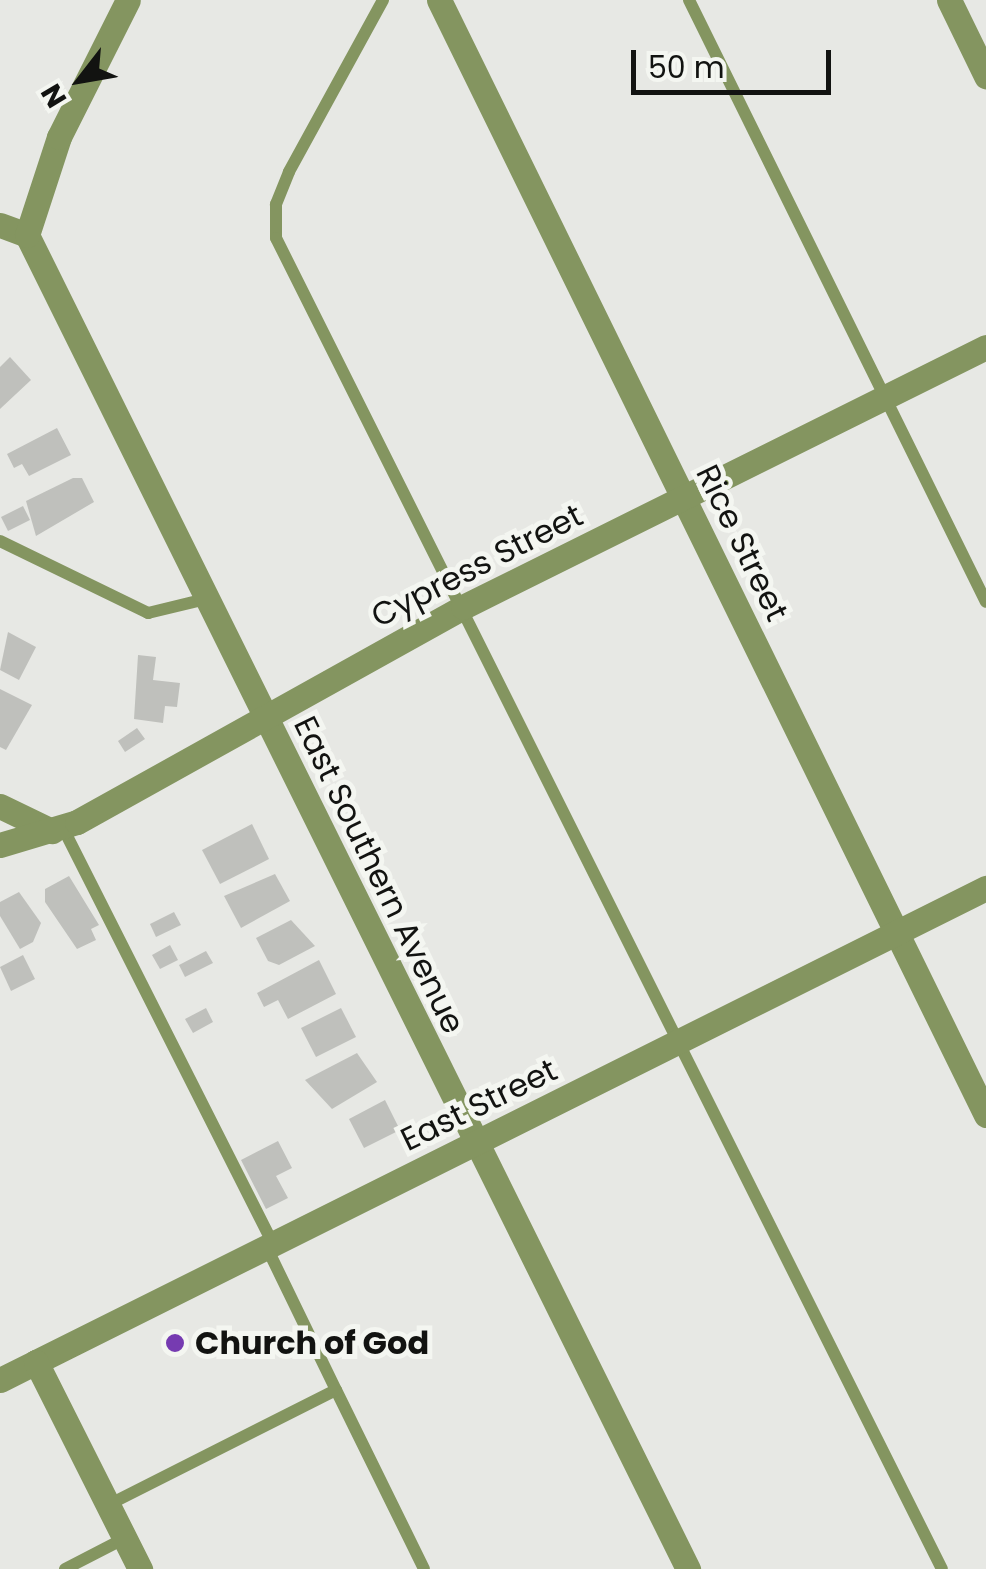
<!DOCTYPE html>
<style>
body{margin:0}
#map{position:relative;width:986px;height:1569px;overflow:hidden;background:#e7e8e4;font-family:Poppins,sans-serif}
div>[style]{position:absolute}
.building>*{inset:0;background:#bfc0bc}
.service>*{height:12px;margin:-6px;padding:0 6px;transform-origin:6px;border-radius:6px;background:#849560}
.minor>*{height:25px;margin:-12.5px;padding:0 12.5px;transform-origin:12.5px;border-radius:12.5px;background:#849560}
.tertiary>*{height:25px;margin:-12.5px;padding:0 12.5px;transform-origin:12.5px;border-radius:12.5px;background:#849560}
.dots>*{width:28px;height:28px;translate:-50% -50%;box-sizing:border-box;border:5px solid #f4f6f1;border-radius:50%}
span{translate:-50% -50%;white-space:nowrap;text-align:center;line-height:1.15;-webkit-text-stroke:10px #f4f6f1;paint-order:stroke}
.street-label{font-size:32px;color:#121311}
.poi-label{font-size:32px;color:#121311;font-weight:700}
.left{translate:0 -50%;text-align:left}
.north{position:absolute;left:30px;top:30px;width:100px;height:100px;-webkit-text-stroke:8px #f4f6f1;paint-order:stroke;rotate:239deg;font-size:28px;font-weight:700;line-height:40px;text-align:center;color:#121311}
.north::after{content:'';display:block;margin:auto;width:35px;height:45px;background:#121311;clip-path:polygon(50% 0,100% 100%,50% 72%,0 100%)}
.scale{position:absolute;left:631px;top:50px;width:200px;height:45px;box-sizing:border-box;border:5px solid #121311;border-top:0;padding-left:12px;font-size:30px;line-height:35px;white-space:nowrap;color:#121311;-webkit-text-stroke:8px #f4f6f1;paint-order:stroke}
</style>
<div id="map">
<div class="building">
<div style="clip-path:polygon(10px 357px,31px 380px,0 409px,0 367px)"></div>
<div style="clip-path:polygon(57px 428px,71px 455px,29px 476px,22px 464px,14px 468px,7px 454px)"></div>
<div style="clip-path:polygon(73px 478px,82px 478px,94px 502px,36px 536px,26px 501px)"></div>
<div style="clip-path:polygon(23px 506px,30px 520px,8px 531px,1px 517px)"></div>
<div style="clip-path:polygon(8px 632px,36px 647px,19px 680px,0 670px)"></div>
<div style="clip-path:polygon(138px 655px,156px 657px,153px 680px,180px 683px,177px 707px,165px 706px,163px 723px,134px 719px)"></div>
<div style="clip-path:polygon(0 689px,32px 705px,6px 750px,0 747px)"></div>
<div style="clip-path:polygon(137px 728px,145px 739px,125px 752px,118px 741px)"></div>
<div style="clip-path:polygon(252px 824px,269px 859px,220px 884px,202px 850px)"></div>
<div style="clip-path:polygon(275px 874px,290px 901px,241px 928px,224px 896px)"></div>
<div style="clip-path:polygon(69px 876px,99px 925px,91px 929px,96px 940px,77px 949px,45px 902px,45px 889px)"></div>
<div style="clip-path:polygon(19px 892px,41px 923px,33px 942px,20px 949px,0 916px,0 902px)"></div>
<div style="clip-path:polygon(174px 912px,181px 925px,156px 937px,150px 924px)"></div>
<div style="clip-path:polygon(291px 920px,315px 946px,279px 965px,268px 961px,256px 938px)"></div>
<div style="clip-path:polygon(170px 945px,178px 960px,160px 969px,152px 955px)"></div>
<div style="clip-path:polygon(206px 951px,213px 963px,185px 977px,179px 965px)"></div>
<div style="clip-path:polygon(23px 955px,35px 979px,11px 991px,0 967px)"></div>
<div style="clip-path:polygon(319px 960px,336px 994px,288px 1019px,278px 1000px,264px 1007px,257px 993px)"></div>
<div style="clip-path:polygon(206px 1008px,213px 1022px,193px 1033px,185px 1019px)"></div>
<div style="clip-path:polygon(341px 1008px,356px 1037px,316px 1057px,301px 1028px)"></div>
<div style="clip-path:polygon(357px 1053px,377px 1082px,332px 1109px,305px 1080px)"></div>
<div style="clip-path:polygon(385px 1100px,400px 1130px,364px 1148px,349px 1119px)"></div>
<div style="clip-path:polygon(278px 1141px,292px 1168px,276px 1176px,288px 1198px,266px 1209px,241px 1160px)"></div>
</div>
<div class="service">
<div style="left:383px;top:0;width:196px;rotate:118.7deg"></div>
<div style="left:289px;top:172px;width:35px;rotate:112deg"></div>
<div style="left:276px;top:204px;width:34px;rotate:90deg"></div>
<div style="left:276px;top:238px;width:1488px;rotate:63.42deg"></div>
<div style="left:689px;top:0;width:671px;rotate:63.74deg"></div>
<div style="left:0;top:541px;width:165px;rotate:25.9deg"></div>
<div style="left:148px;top:613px;width:60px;rotate:-13.6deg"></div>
<div style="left:63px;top:828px;width:466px;rotate:63.2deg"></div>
<div style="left:336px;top:1390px;width:199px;rotate:63.8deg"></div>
<div style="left:108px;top:1505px;width:255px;rotate:-26.8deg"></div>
<div style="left:336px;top:1390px;width:158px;rotate:-115.9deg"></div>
<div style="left:65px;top:1569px;width:68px;rotate:-27.3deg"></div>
</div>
<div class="minor">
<div style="left:439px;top:0;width:1242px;rotate:63.87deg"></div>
<div style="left:949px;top:0;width:85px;rotate:64deg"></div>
<div style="left:0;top:225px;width:29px;rotate:20deg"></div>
<div style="left:27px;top:235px;width:1489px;rotate:63.64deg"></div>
<div style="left:27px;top:235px;width:103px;rotate:-71.9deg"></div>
<div style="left:59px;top:137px;width:153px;rotate:-63.3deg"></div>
<div style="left:0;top:806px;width:58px;rotate:25.7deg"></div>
<div style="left:0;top:845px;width:80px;rotate:-16.6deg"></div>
<div style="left:77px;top:822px;width:442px;rotate:-29.1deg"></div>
<div style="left:463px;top:607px;width:584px;rotate:-26.43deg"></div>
<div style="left:36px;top:1362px;width:1062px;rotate:-26.52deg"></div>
</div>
<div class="tertiary">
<div style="left:0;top:1380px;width:40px;rotate:-26.6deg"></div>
<div style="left:36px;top:1362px;width:232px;rotate:63.3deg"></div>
</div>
<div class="dots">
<div style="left:175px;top:1343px;background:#763bb1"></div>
</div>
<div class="street-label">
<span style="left:742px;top:543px;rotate:64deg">Rice Street</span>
<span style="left:477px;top:566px;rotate:-27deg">Cypress Street</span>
<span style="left:379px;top:875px;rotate:64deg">East Southern Avenue</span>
<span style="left:479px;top:1105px;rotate:-26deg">East Street</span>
</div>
<div class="poi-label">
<span class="left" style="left:195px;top:1343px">Church of God</span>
</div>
<div class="north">N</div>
<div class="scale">50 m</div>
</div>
